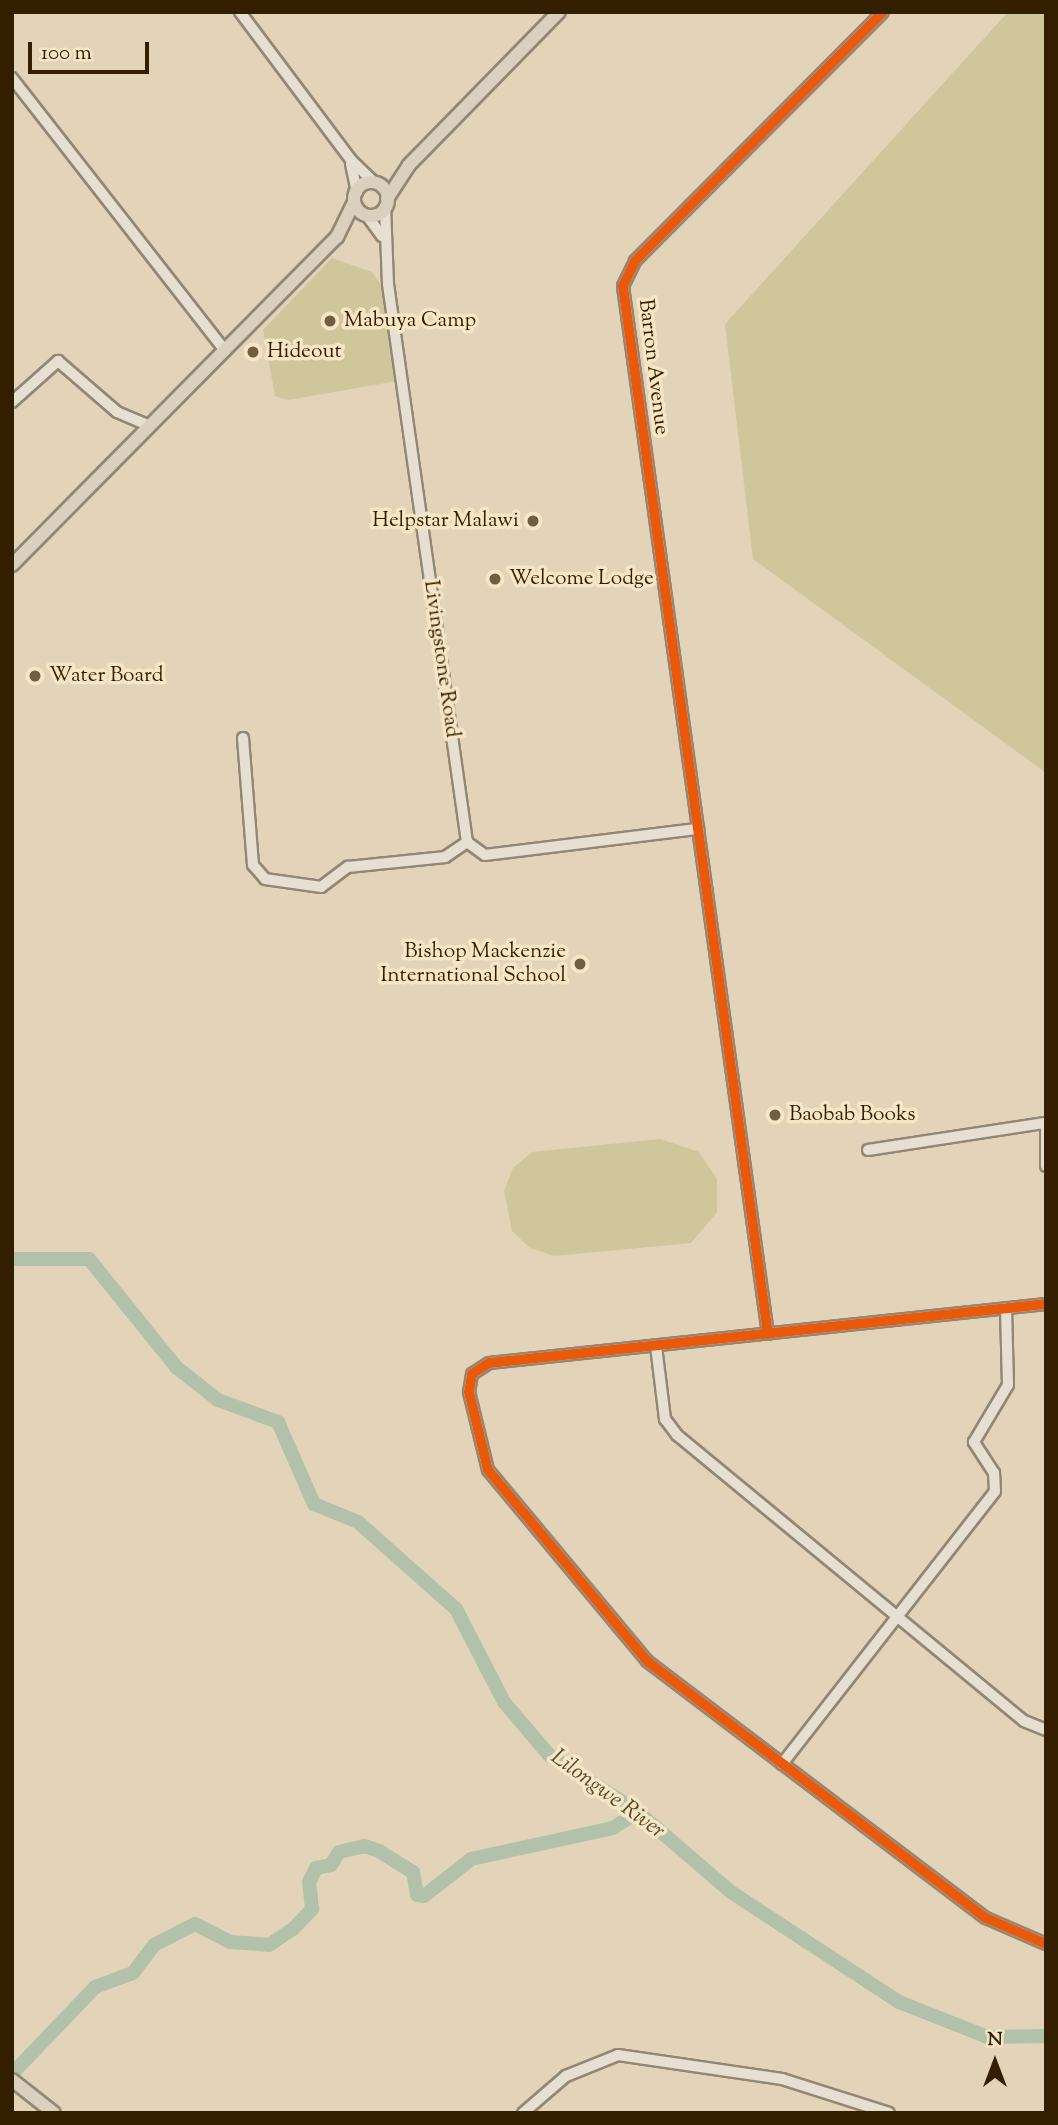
<!DOCTYPE html>
<style>
body{margin:0}
#map{position:relative;width:1058px;height:2125px;overflow:hidden;background:#e2d3b9;font-family:"Sorts Mill Goudy",serif}
div>[style]{position:absolute}
.green>*{inset:0;background:#d0c69b}
.river>*{height:14px;margin:-7px;padding:0 7px;transform-origin:7px;border-radius:7px;background:#b2c2aa}
.roads{filter:drop-shadow(2px 0 #928775) drop-shadow(-2px 0 #928775) drop-shadow(0 2px #928775) drop-shadow(0 -2px #928775)}
.minor>*{height:10px;margin:-5px;padding:0 5px;transform-origin:5px;border-radius:5px;background:#e6dfd2}
.major>*{height:12px;margin:-6px;padding:0 6px;transform-origin:6px;border-radius:6px;background:#dad0bd}
.major>.ring{margin:-6px;padding:0;box-sizing:content-box;background:none;border:12px solid #dad0bd;border-radius:50%}
.cycleway>*{height:10px;margin:-5px;padding:0 5px;transform-origin:5px;border-radius:5px;background:#e8590c}
.dots>*{width:19px;height:19px;translate:-50% -50%;box-sizing:border-box;border:4px solid #f7e6c6;border-radius:50%}
span{translate:-50% -50%;white-space:nowrap;text-align:center;line-height:1.15;-webkit-text-stroke:7px #f7e6c6;paint-order:stroke}
.poi-label{font-size:21px;color:#341e00}
.left{translate:0 -50%;text-align:left}
.right{translate:-100% -50%;text-align:right}
.street-label{font-size:21px;color:#341e00}
.water-label{font-size:23px;color:#544d31;font-style:italic}
.frame{position:absolute;inset:0;border:14px solid #341e00;pointer-events:none}
.north{position:absolute;left:960px;top:2027px;width:70px;height:70px;-webkit-text-stroke:5px #f7e6c6;paint-order:stroke;rotate:0deg;font-size:19px;font-weight:700;line-height:28px;text-align:center;color:#341e00}
.north::after{content:'';display:block;margin:auto;width:24px;height:32px;background:#341e00;clip-path:polygon(50% 0,100% 100%,50% 72%,0 100%)}
.scale{position:absolute;left:28px;top:42px;width:121px;height:32px;box-sizing:border-box;border:4px solid #341e00;border-top:0;padding-left:9px;font-size:21px;line-height:24px;white-space:nowrap;color:#341e00;-webkit-text-stroke:5px #f7e6c6;paint-order:stroke}
</style>
<div id="map">
<div class="green">
<div style="clip-path:polygon(1008px 12px,1046px 12px,1046px 773px,753px 559px,725px 324px)"></div>
<div style="clip-path:polygon(332px 258px,372px 272px,381px 285px,397px 381px,288px 400px,275px 396px,263px 330px)"></div>
<div style="clip-path:polygon(660px 1139px,699px 1152px,717px 1179px,717px 1212px,691px 1243px,554px 1256px,530px 1248px,512px 1231px,504px 1191px,513px 1168px,532px 1152px)"></div>
</div>
<div class="river">
<div style="left:12px;top:1259px;width:77px"></div>
<div style="left:89px;top:1259px;width:139px;rotate:51.1deg"></div>
<div style="left:176px;top:1367px;width:53px;rotate:38.2deg"></div>
<div style="left:218px;top:1400px;width:64px;rotate:20.1deg"></div>
<div style="left:278px;top:1422px;width:90px;rotate:66.3deg"></div>
<div style="left:314px;top:1504px;width:48px;rotate:22.2deg"></div>
<div style="left:358px;top:1522px;width:131px;rotate:41.6deg"></div>
<div style="left:456px;top:1609px;width:105px;rotate:62.7deg"></div>
<div style="left:504px;top:1702px;width:70px;rotate:49.7deg"></div>
<div style="left:549px;top:1755px;width:106px;rotate:32.6deg"></div>
<div style="left:638px;top:1812px;width:123px;rotate:40.7deg"></div>
<div style="left:731px;top:1892px;width:201px;rotate:33.2deg"></div>
<div style="left:899px;top:2002px;width:96px;rotate:21.5deg"></div>
<div style="left:988px;top:2037px;width:58px;rotate:-1deg"></div>
<div style="left:12px;top:2074px;width:120px;rotate:-46.3deg"></div>
<div style="left:95px;top:1987px;width:40px;rotate:-20.2deg"></div>
<div style="left:133px;top:1973px;width:35px;rotate:-53deg"></div>
<div style="left:154px;top:1945px;width:46px;rotate:-27.1deg"></div>
<div style="left:195px;top:1924px;width:39px;rotate:27deg"></div>
<div style="left:230px;top:1942px;width:39px;rotate:4deg"></div>
<div style="left:269px;top:1945px;width:29px;rotate:-34deg"></div>
<div style="left:293px;top:1929px;width:28px;rotate:-46deg"></div>
<div style="left:312px;top:1909px;width:27px;rotate:-96deg"></div>
<div style="left:309px;top:1882px;width:16px;rotate:-63deg"></div>
<div style="left:316px;top:1868px;width:15px;rotate:-11deg"></div>
<div style="left:331px;top:1865px;width:15px;rotate:-58deg"></div>
<div style="left:339px;top:1852px;width:26px;rotate:-13deg"></div>
<div style="left:364px;top:1846px;width:16px;rotate:18deg"></div>
<div style="left:379px;top:1851px;width:40px;rotate:32deg"></div>
<div style="left:413px;top:1872px;width:23px;rotate:80deg"></div>
<div style="left:417px;top:1895px;width:7px;rotate:8deg"></div>
<div style="left:424px;top:1896px;width:60px;rotate:-38.2deg"></div>
<div style="left:471px;top:1859px;width:145px;rotate:-12.3deg"></div>
<div style="left:613px;top:1828px;width:30px;rotate:-33deg"></div>
</div>
<div class="roads">
<div class="minor">
<div style="left:240px;top:12px;width:185px;rotate:53.1deg"></div>
<div style="left:351px;top:160px;width:30px;rotate:44deg"></div>
<div style="left:12px;top:78px;width:346px;rotate:52deg"></div>
<div style="left:351px;top:164px;width:29px;rotate:78deg"></div>
<div style="left:385px;top:206px;width:78px;rotate:87.8deg"></div>
<div style="left:388px;top:284px;width:564px;rotate:81.94deg"></div>
<div style="left:467px;top:842px;width:22px;rotate:36deg"></div>
<div style="left:485px;top:855px;width:215px;rotate:-7deg"></div>
<div style="left:368px;top:217px;width:24px;rotate:54deg"></div>
<div style="left:12px;top:402px;width:62px;rotate:-41.7deg"></div>
<div style="left:58px;top:361px;width:78px;rotate:40.8deg"></div>
<div style="left:117px;top:412px;width:36px;rotate:23deg"></div>
<div style="left:243px;top:738px;width:127px;rotate:85.5deg"></div>
<div style="left:253px;top:865px;width:18px;rotate:49deg"></div>
<div style="left:265px;top:879px;width:57px;rotate:8.1deg"></div>
<div style="left:321px;top:887px;width:34px;rotate:-37deg"></div>
<div style="left:348px;top:867px;width:98px;rotate:-5.9deg"></div>
<div style="left:445px;top:857px;width:27px;rotate:-34deg"></div>
<div style="left:1046px;top:1123px;width:43px;rotate:90deg"></div>
<div style="left:868px;top:1150px;width:179px;rotate:-8.7deg"></div>
<div style="left:1046px;top:1304px;width:560px;rotate:173.95deg"></div>
<div style="left:489px;top:1363px;width:20px;rotate:147deg"></div>
<div style="left:472px;top:1374px;width:18px;rotate:99deg"></div>
<div style="left:469px;top:1392px;width:80px;rotate:76.3deg"></div>
<div style="left:488px;top:1470px;width:249px;rotate:50.2deg"></div>
<div style="left:647px;top:1661px;width:425px;rotate:37.2deg"></div>
<div style="left:986px;top:1918px;width:65px;rotate:23.4deg"></div>
<div style="left:768px;top:1334px;width:1058px;rotate:-97.88deg"></div>
<div style="left:623px;top:286px;width:28px;rotate:-64deg"></div>
<div style="left:635px;top:261px;width:351px;rotate:-45.1deg"></div>
<div style="left:656px;top:1346px;width:74px;rotate:83deg"></div>
<div style="left:665px;top:1419px;width:20px;rotate:53deg"></div>
<div style="left:677px;top:1435px;width:450px;rotate:39.5deg"></div>
<div style="left:1024px;top:1721px;width:24px;rotate:22deg"></div>
<div style="left:782px;top:1764px;width:346px;rotate:-52deg"></div>
<div style="left:995px;top:1491px;width:18px;rotate:-93deg"></div>
<div style="left:994px;top:1473px;width:37px;rotate:-123deg"></div>
<div style="left:974px;top:1442px;width:66px;rotate:-59.2deg"></div>
<div style="left:1008px;top:1385px;width:77px;rotate:-91.5deg"></div>
<div style="left:523px;top:2113px;width:57px;rotate:-40.7deg"></div>
<div style="left:566px;top:2076px;width:56px;rotate:-22deg"></div>
<div style="left:618px;top:2055px;width:166px;rotate:8.3deg"></div>
<div style="left:782px;top:2079px;width:112px;rotate:17.6deg"></div>
</div>
<div class="major">
<div class="ring" style="left:354px;top:182px;width:22px;height:22px"></div>
<div style="left:387px;top:199px;width:40px;rotate:-57.1deg"></div>
<div style="left:409px;top:165px;width:214px;rotate:-45.6deg"></div>
<div style="left:12px;top:565px;width:462px;rotate:-45.3deg"></div>
<div style="left:337px;top:237px;width:39px;rotate:-64deg"></div>
<div style="left:12px;top:2080px;width:53px;rotate:38.2deg"></div>
</div>
</div>
<div class="cycleway">
<div style="left:1046px;top:1304px;width:560px;rotate:173.95deg"></div>
<div style="left:489px;top:1363px;width:20px;rotate:147deg"></div>
<div style="left:472px;top:1374px;width:18px;rotate:99deg"></div>
<div style="left:469px;top:1392px;width:80px;rotate:76.3deg"></div>
<div style="left:488px;top:1470px;width:249px;rotate:50.2deg"></div>
<div style="left:647px;top:1661px;width:425px;rotate:37.2deg"></div>
<div style="left:986px;top:1918px;width:65px;rotate:23.4deg"></div>
<div style="left:768px;top:1334px;width:1058px;rotate:-97.88deg"></div>
<div style="left:623px;top:286px;width:28px;rotate:-64deg"></div>
<div style="left:635px;top:261px;width:351px;rotate:-45.1deg"></div>
</div>
<div class="dots">
<div style="left:330px;top:321px;background:#715d41"></div>
<div style="left:253px;top:352px;background:#715d41"></div>
<div style="left:533px;top:521px;background:#715d41"></div>
<div style="left:495px;top:579px;background:#715d41"></div>
<div style="left:35px;top:676px;background:#715d41"></div>
<div style="left:580px;top:964px;background:#715d41"></div>
<div style="left:775px;top:1115px;background:#715d41"></div>
</div>
<div class="poi-label">
<span class="left" style="left:344px;top:321px">Mabuya Camp</span>
<span class="left" style="left:267px;top:352px">Hideout</span>
<span class="right" style="left:519px;top:521px">Helpstar Malawi</span>
<span class="left" style="left:509px;top:579px">Welcome Lodge</span>
<span class="left" style="left:49px;top:676px">Water Board</span>
<span class="right" style="left:566px;top:964px">Bishop Mackenzie<br>International School</span>
<span class="left" style="left:789px;top:1115px">Baobab Books</span>
</div>
<div class="street-label">
<span style="left:653px;top:367px;rotate:83deg">Barron Avenue</span>
<span style="left:441px;top:659px;rotate:82deg">Livingstone Road</span>
</div>
<div class="water-label">
<span style="left:607px;top:1795px;rotate:36deg">Lilongwe River</span>
</div>
<div class="frame"></div>
<div class="north">N</div>
<div class="scale">100 m</div>
</div>
